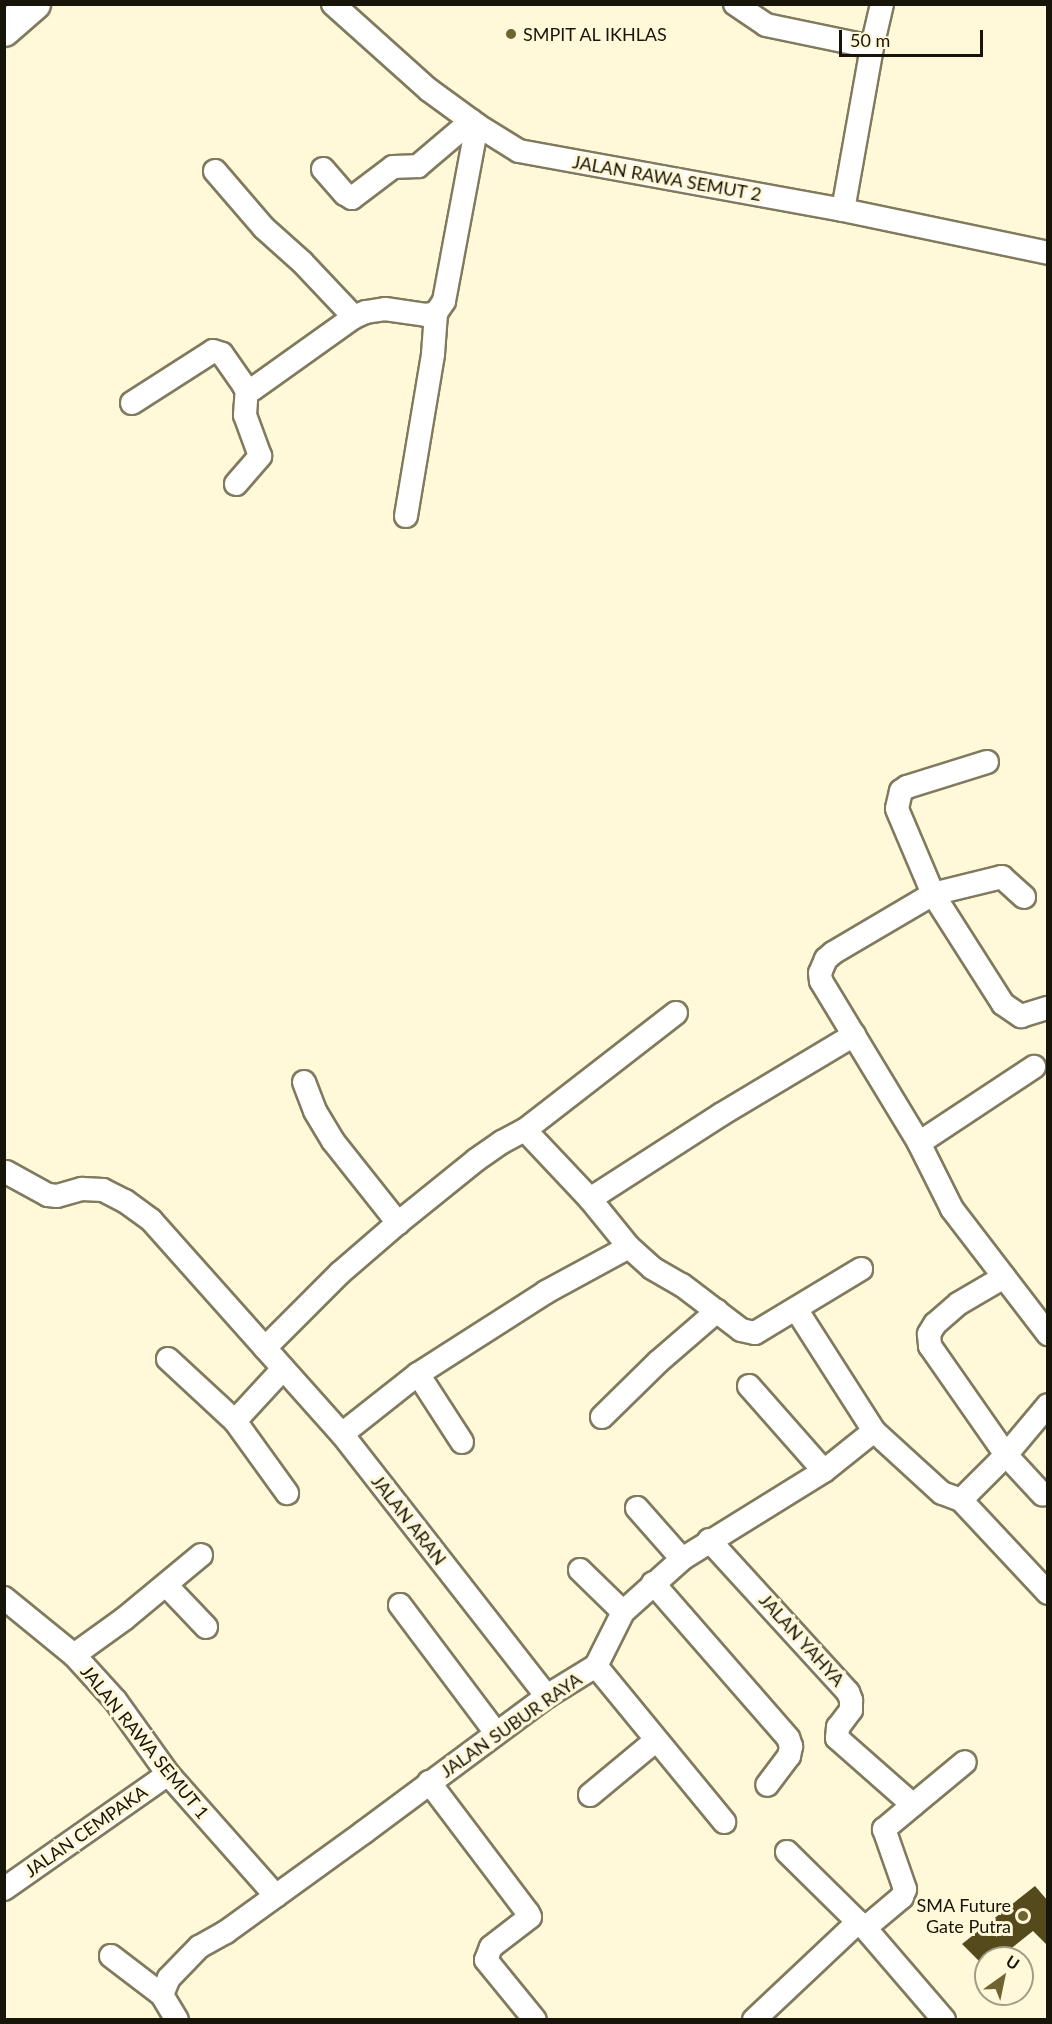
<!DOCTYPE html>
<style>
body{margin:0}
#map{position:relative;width:1052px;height:2024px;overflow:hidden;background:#fff8d9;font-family:Lato,sans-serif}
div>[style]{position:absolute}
.building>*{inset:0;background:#544a1c}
.roads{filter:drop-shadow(2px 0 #807a5e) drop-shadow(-2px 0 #807a5e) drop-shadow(0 2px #807a5e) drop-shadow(0 -2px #807a5e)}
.street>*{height:22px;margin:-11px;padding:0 11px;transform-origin:11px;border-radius:11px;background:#fff}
.secondary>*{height:32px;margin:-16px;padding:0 16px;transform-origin:16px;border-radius:16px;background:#fff}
.dots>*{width:16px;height:16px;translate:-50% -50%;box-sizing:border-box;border:3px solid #fff8d9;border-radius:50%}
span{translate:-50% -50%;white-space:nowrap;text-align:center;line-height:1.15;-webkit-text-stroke:6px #fff8d9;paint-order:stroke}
.poi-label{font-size:18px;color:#17150a}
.left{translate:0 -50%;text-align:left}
.right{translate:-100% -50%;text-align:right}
.street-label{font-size:18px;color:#17150a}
.frame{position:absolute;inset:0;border:6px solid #17150a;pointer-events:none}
.north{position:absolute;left:974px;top:1946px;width:60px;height:60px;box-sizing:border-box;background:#fff8d9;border:2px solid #a29d86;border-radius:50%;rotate:33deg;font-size:16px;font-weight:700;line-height:24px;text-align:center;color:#17150a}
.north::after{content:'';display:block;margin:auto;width:21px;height:27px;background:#6f6431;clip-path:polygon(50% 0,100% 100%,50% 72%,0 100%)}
.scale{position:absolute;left:839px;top:30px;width:144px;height:27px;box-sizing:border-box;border:3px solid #17150a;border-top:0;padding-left:8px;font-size:18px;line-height:21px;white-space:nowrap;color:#17150a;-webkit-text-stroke:4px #fff8d9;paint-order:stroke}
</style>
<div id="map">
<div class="building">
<div style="clip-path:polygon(1035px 1886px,1048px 1901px,1048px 1946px,1033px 1931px,999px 1958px,986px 1958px,986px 1968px,962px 1944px)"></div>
</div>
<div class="roads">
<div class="street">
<div style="left:333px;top:4px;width:129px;rotate:41.9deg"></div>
<div style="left:429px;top:90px;width:59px;rotate:36.1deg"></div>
<div style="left:477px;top:125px;width:49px;rotate:31.8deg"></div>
<div style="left:519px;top:151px;width:329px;rotate:10.3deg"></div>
<div style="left:843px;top:210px;width:209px;rotate:11.8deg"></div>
<div style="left:735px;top:4px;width:37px;rotate:34deg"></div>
<div style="left:766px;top:25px;width:108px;rotate:11.7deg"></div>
<div style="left:323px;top:169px;width:33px;rotate:49deg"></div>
<div style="left:345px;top:194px;width:8px;rotate:30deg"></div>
<div style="left:352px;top:198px;width:51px;rotate:-37.1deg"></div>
<div style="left:393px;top:167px;width:25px;rotate:-2deg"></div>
<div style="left:418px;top:166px;width:70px;rotate:-40.3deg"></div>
<div style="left:215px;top:171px;width:75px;rotate:49.3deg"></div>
<div style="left:264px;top:228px;width:51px;rotate:41.8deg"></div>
<div style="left:302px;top:262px;width:76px;rotate:46.6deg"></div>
<div style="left:843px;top:210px;width:166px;rotate:-79.9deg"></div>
<div style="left:872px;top:47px;width:44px;rotate:-76.9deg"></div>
<div style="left:132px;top:403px;width:96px;rotate:-32.7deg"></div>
<div style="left:213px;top:351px;width:9px;rotate:18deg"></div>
<div style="left:222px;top:354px;width:39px;rotate:55deg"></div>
<div style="left:244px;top:386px;width:9px;rotate:18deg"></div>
<div style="left:253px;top:389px;width:124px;rotate:-35.5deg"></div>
<div style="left:354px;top:317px;width:13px;rotate:-23deg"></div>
<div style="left:366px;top:312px;width:19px;rotate:-9deg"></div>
<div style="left:385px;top:309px;width:41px;rotate:8.3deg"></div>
<div style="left:426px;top:315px;width:10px;rotate:-11deg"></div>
<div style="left:236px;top:484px;width:37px;rotate:-49deg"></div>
<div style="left:260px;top:456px;width:44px;rotate:-110.1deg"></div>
<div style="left:245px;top:415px;width:27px;rotate:-86deg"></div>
<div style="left:406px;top:516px;width:164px;rotate:-80.5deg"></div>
<div style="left:433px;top:354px;width:41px;rotate:-85.8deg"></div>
<div style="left:436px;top:313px;width:14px;rotate:-56deg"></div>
<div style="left:444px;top:301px;width:179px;rotate:-79.4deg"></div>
<div style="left:987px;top:762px;width:84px;rotate:162.6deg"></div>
<div style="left:907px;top:787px;width:7px;rotate:146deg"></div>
<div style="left:901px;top:791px;width:18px;rotate:103deg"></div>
<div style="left:897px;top:809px;width:92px;rotate:67deg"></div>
<div style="left:933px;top:894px;width:130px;rotate:57.5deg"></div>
<div style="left:1003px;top:1004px;width:22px;rotate:34deg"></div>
<div style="left:1021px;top:1016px;width:28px;rotate:-17deg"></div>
<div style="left:1024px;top:897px;width:30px;rotate:-138deg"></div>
<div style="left:1002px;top:877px;width:71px;rotate:166.2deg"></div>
<div style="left:933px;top:894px;width:116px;rotate:149.5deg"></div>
<div style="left:833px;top:953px;width:9px;rotate:139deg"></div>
<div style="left:826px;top:959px;width:15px;rotate:113deg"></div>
<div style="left:820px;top:973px;width:8px;rotate:83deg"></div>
<div style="left:821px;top:981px;width:189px;rotate:58.8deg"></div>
<div style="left:919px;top:1143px;width:74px;rotate:63.4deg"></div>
<div style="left:952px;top:1209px;width:158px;rotate:52.5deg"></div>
<div style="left:304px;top:1082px;width:31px;rotate:69deg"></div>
<div style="left:315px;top:1111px;width:35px;rotate:59deg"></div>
<div style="left:333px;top:1141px;width:105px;rotate:51.6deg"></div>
<div style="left:525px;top:1130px;width:191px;rotate:-37.8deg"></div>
<div style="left:919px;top:1143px;width:138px;rotate:-33.5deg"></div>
<div style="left:6px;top:1172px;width:48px;rotate:28.7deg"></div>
<div style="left:48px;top:1195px;width:9px;rotate:6deg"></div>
<div style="left:57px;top:1196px;width:26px;rotate:-16deg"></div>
<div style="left:82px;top:1189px;width:21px;rotate:3deg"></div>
<div style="left:103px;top:1190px;width:25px;rotate:27deg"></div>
<div style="left:125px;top:1201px;width:32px;rotate:36deg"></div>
<div style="left:151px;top:1220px;width:287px;rotate:48.3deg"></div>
<div style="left:342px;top:1434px;width:333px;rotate:52deg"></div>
<div style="left:590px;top:1199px;width:157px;rotate:-32.8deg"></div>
<div style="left:722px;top:1114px;width:154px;rotate:-30.9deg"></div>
<div style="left:1004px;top:1277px;width:53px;rotate:149.6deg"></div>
<div style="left:958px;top:1304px;width:30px;rotate:139deg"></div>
<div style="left:935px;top:1324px;width:12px;rotate:121deg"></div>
<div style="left:929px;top:1334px;width:12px;rotate:85deg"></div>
<div style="left:930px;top:1346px;width:133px;rotate:55.1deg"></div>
<div style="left:1006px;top:1455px;width:54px;rotate:47.2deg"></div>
<div style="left:796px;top:1309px;width:145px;rotate:57.4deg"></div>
<div style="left:874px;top:1431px;width:92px;rotate:42.4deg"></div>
<div style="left:942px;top:1493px;width:20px;rotate:20deg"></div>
<div style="left:961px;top:1500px;width:127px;rotate:46.9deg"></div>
<div style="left:265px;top:1348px;width:106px;rotate:-45deg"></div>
<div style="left:340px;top:1273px;width:77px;rotate:-40.8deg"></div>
<div style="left:398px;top:1223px;width:100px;rotate:-38.9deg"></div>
<div style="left:476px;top:1160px;width:32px;rotate:-35deg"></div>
<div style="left:502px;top:1142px;width:26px;rotate:-28deg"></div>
<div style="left:525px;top:1130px;width:95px;rotate:46.7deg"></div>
<div style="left:590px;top:1199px;width:62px;rotate:50.9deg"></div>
<div style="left:629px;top:1247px;width:31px;rotate:42deg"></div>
<div style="left:652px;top:1268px;width:34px;rotate:30deg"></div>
<div style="left:682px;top:1285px;width:74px;rotate:37.3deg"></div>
<div style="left:741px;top:1330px;width:14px;rotate:12deg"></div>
<div style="left:755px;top:1333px;width:124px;rotate:-31.1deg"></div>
<div style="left:168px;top:1359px;width:91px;rotate:42.8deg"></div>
<div style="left:235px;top:1421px;width:71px;rotate:-47.3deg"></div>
<div style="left:418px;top:1374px;width:81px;rotate:57.1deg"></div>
<div style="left:749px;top:1386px;width:113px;rotate:48.6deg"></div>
<div style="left:602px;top:1417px;width:78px;rotate:-44.5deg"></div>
<div style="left:658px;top:1362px;width:78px;rotate:-40.8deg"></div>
<div style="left:235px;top:1421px;width:89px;rotate:54.2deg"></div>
<div style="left:342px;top:1434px;width:97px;rotate:-38.3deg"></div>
<div style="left:418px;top:1374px;width:152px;rotate:-32.6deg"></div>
<div style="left:546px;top:1292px;width:94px;rotate:-28.5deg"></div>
<div style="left:961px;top:1500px;width:64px;rotate:-45deg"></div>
<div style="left:1006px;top:1455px;width:65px;rotate:-50deg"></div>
<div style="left:637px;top:1508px;width:68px;rotate:48.6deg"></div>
<div style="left:709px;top:1540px;width:206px;rotate:47.6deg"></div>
<div style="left:848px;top:1692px;width:9px;rotate:69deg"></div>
<div style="left:851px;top:1700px;width:10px;rotate:90deg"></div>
<div style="left:851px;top:1710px;width:21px;rotate:127deg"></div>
<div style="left:838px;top:1727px;width:11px;rotate:95deg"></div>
<div style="left:837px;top:1738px;width:101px;rotate:41.4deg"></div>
<div style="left:913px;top:1805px;width:38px;rotate:140deg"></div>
<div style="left:884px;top:1829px;width:64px;rotate:70.7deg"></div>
<div style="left:905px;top:1889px;width:9px;rotate:111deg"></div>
<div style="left:902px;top:1897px;width:48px;rotate:140deg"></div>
<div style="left:865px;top:1928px;width:9px;rotate:-139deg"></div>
<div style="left:858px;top:1922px;width:143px;rotate:136.7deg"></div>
<div style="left:580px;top:1570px;width:60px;rotate:44.3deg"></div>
<div style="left:653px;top:1583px;width:206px;rotate:48.9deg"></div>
<div style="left:788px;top:1738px;width:9px;rotate:69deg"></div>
<div style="left:791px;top:1746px;width:10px;rotate:101deg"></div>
<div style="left:789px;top:1756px;width:36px;rotate:127deg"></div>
<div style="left:166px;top:1585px;width:58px;rotate:46.4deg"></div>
<div style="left:4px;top:1598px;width:90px;rotate:39.2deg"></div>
<div style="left:74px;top:1655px;width:61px;rotate:47.7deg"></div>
<div style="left:115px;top:1700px;width:91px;rotate:54.4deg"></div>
<div style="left:168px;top:1774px;width:163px;rotate:48.5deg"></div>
<div style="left:400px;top:1605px;width:160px;rotate:53.1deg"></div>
<div style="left:74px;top:1655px;width:62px;rotate:-35.8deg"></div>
<div style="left:124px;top:1619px;width:100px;rotate:-39.7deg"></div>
<div style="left:596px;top:1666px;width:202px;rotate:50.6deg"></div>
<div style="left:429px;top:1782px;width:164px;rotate:52.9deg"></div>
<div style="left:528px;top:1913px;width:4px;rotate:63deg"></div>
<div style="left:530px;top:1917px;width:49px;rotate:142.4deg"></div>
<div style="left:491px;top:1947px;width:14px;rotate:111deg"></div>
<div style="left:486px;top:1960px;width:77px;rotate:50.8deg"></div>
<div style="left:590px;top:1795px;width:85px;rotate:-39.7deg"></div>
<div style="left:913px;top:1805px;width:67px;rotate:-39.6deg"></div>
<div style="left:787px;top:1852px;width:100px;rotate:44.6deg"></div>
<div style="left:4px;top:1889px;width:200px;rotate:-35deg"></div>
<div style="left:865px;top:1928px;width:121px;rotate:49.3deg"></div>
<div style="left:111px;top:1956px;width:64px;rotate:37.4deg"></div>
<div style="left:177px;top:2020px;width:29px;rotate:-121deg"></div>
<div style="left:162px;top:1995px;width:18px;rotate:-68deg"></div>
<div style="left:169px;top:1978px;width:43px;rotate:-45.9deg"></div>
<div style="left:199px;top:1947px;width:31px;rotate:-29deg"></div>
<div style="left:226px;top:1932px;width:170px;rotate:-35.9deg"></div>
<div style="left:364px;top:1832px;width:228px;rotate:-36.6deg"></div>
<div style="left:547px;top:1696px;width:57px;rotate:-31.5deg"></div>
<div style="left:596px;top:1666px;width:60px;rotate:-63.4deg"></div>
<div style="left:623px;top:1612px;width:79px;rotate:-41.9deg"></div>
<div style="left:682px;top:1559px;width:167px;rotate:-31.8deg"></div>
<div style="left:824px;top:1471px;width:64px;rotate:-38.7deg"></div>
</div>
<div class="secondary">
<div style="left:4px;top:30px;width:40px;rotate:-41deg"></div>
</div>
</div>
<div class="dots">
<div style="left:511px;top:34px;background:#6f6431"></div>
<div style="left:1023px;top:1916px;background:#6f6431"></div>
</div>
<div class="poi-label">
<span class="left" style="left:523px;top:34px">SMPIT AL IKHLAS</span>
<span class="right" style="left:1011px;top:1916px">SMA Future<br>Gate Putra</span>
</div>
<div class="street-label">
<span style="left:667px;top:178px;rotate:10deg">JALAN RAWA SEMUT 2</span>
<span style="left:409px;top:1520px;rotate:52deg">JALAN ARAN</span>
<span style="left:802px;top:1640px;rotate:48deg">JALAN YAHYA</span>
<span style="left:511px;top:1725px;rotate:-35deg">JALAN SUBUR RAYA</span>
<span style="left:145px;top:1742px;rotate:51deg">JALAN RAWA SEMUT 1</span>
<span style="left:86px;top:1831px;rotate:-35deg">JALAN CEMPAKA</span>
</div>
<div class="frame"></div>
<div class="north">U</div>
<div class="scale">50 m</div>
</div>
